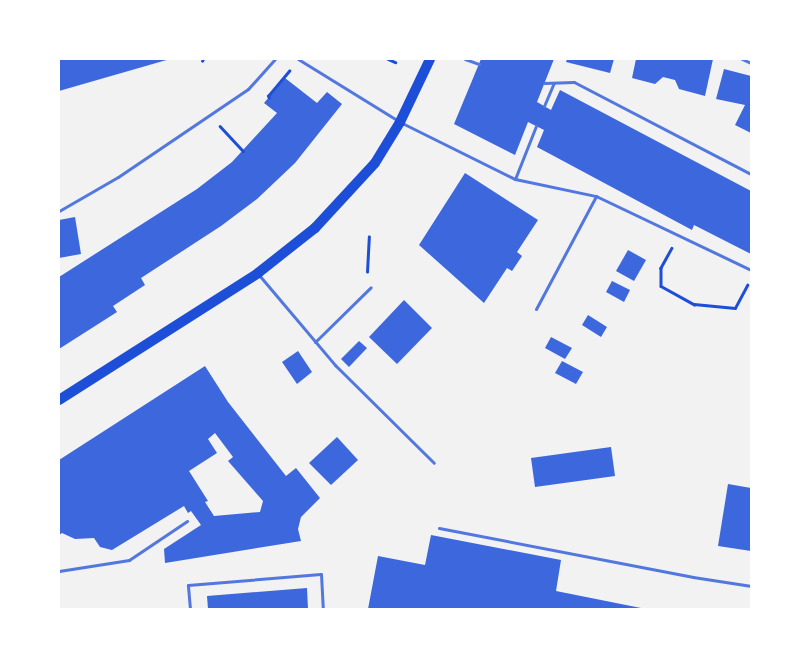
<!DOCTYPE html>
<style>
body{margin:0}
#map{position:relative;width:810px;height:668px;overflow:hidden;background:#f2f2f2;font-family:"Exo 2",sans-serif}
div>[style]{position:absolute}
.building>*{inset:0;background:#3d67dc}
.path>*{height:2.5px;margin:-1.25px;padding:0 1.25px;transform-origin:1.25px;border-radius:1.25px;background:#1d4ed8}
.service>*{height:3px;margin:-1.5px;padding:0 1.5px;transform-origin:1.5px;border-radius:1.5px;background:#5277de}
.primary>*{height:10px;margin:-5px;padding:0 5px;transform-origin:5px;border-radius:5px;background:#1d4ed8}
span{translate:-50% -50%;white-space:nowrap;text-align:center;line-height:1.15;-webkit-text-stroke:3.5px #fff;paint-order:stroke}
.frame{position:absolute;inset:0;border:60px solid #fff;pointer-events:none}
</style>
<div id="map">
<div class="building">
<div style="clip-path:polygon(59px 59px,170px 59px,59px 91px)"></div>
<div style="clip-path:polygon(481px 59px,554px 59px,537px 102px,551px 110px,560px 90px,751px 191px,751px 254px,694px 225px,692px 230px,537px 147px,544px 130px,528px 122px,515px 155px,454px 124px)"></div>
<div style="clip-path:polygon(567px 59px,614px 59px,610px 73px,566px 62px)"></div>
<div style="clip-path:polygon(636px 59px,713px 59px,705px 96px,679px 89px,675px 80px,663px 77px,655px 84px,632px 78px)"></div>
<div style="clip-path:polygon(724px 69px,751px 76px,751px 133px,735px 125px,745px 105px,716px 99px)"></div>
<div style="clip-path:polygon(285px 78px,317px 103px,327px 92px,342px 104px,295px 163px,257px 199px,221px 226px,141px 278px,145px 285px,113px 306px,117px 312px,59px 349px,59px 277px,197px 189px,232px 162px,277px 113px,264px 103px)"></div>
<div style="clip-path:polygon(465px 173px,538px 220px,517px 252px,522px 256px,512px 271px,507px 268px,484px 303px,419px 245px)"></div>
<div style="clip-path:polygon(75px 217px,81px 254px,59px 258px,59px 220px)"></div>
<div style="clip-path:polygon(628px 250px,646px 260px,634px 281px,616px 271px)"></div>
<div style="clip-path:polygon(612px 281px,630px 290px,624px 302px,606px 292px)"></div>
<div style="clip-path:polygon(404px 300px,432px 328px,397px 364px,369px 337px)"></div>
<div style="clip-path:polygon(588px 315px,607px 327px,601px 337px,582px 325px)"></div>
<div style="clip-path:polygon(551px 337px,572px 348px,565px 359px,545px 348px)"></div>
<div style="clip-path:polygon(359px 341px,367px 348px,349px 367px,341px 359px)"></div>
<div style="clip-path:polygon(298px 351px,312px 372px,297px 384px,282px 362px)"></div>
<div style="clip-path:polygon(562px 361px,583px 372px,576px 384px,555px 373px)"></div>
<div style="clip-path:polygon(evenodd,205px 366px,228px 402px,286px 476px,296px 468px,320px 498px,301px 517px,298px 529px,301px 541px,165px 563px,164px 549px,201px 525px,191px 511px,188px 513px,184px 506px,112px 550px,100px 547px,94px 538px,75px 539px,62px 533px,59px 535px,59px 460px,205px 366px,215px 433px,233px 457px,228px 461px,263px 501px,260px 512px,214px 516px,205px 502px,208px 501px,189px 471px,217px 453px,208px 439px,215px 433px)"></div>
<div style="clip-path:polygon(337px 437px,358px 460px,331px 485px,309px 463px)"></div>
<div style="clip-path:polygon(611px 447px,615px 476px,535px 487px,531px 458px)"></div>
<div style="clip-path:polygon(728px 484px,751px 488px,751px 551px,718px 546px)"></div>
<div style="clip-path:polygon(431px 535px,561px 560px,556px 591px,646px 609px,368px 609px,378px 556px,425px 565px)"></div>
<div style="clip-path:polygon(307px 588px,308px 609px,208px 609px,207px 596px)"></div>
</div>
<div class="path">
<div style="left:388px;top:59px;width:8px;rotate:23deg"></div>
<div style="left:202px;top:61px;width:2px;rotate:-63deg"></div>
<div style="left:269px;top:98px;width:2px;rotate:-117deg"></div>
<div style="left:268px;top:96px;width:33px;rotate:-50deg"></div>
<div style="left:220px;top:126px;width:34px;rotate:47deg"></div>
<div style="left:672px;top:248px;width:23px;rotate:119deg"></div>
<div style="left:661px;top:268px;width:18px;rotate:90deg"></div>
<div style="left:661px;top:286px;width:38px;rotate:29deg"></div>
<div style="left:694px;top:304px;width:41px;rotate:5.6deg"></div>
<div style="left:735px;top:308px;width:26px;rotate:-62deg"></div>
<div style="left:367px;top:272px;width:35px;rotate:-87deg"></div>
</div>
<div class="service">
<div style="left:298px;top:59px;width:120px;rotate:31.7deg"></div>
<div style="left:400px;top:122px;width:128px;rotate:26.4deg"></div>
<div style="left:515px;top:179px;width:83px;rotate:11.9deg"></div>
<div style="left:596px;top:196px;width:172px;rotate:25.5deg"></div>
<div style="left:465px;top:59px;width:15px;rotate:20deg"></div>
<div style="left:742px;top:59px;width:10px;rotate:24deg"></div>
<div style="left:544px;top:83px;width:30px;rotate:-2deg"></div>
<div style="left:574px;top:82px;width:199px;rotate:27.5deg"></div>
<div style="left:544px;top:106px;width:25px;rotate:-67deg"></div>
<div style="left:515px;top:179px;width:57px;rotate:-68.4deg"></div>
<div style="left:59px;top:211px;width:68px;rotate:-30deg"></div>
<div style="left:118px;top:177px;width:157px;rotate:-34.1deg"></div>
<div style="left:248px;top:89px;width:40px;rotate:-48deg"></div>
<div style="left:259px;top:275px;width:118px;rotate:49.8deg"></div>
<div style="left:335px;top:365px;width:139px;rotate:44.7deg"></div>
<div style="left:536px;top:309px;width:128px;rotate:-62deg"></div>
<div style="left:315px;top:342px;width:78px;rotate:-44.5deg"></div>
<div style="left:439px;top:528px;width:259px;rotate:10.9deg"></div>
<div style="left:693px;top:577px;width:59px;rotate:8.8deg"></div>
<div style="left:59px;top:571px;width:71px;rotate:-8.9deg"></div>
<div style="left:129px;top:560px;width:70px;rotate:-33.9deg"></div>
<div style="left:190px;top:609px;width:24px;rotate:-95deg"></div>
<div style="left:188px;top:585px;width:133px;rotate:-4.7deg"></div>
<div style="left:321px;top:574px;width:35px;rotate:87deg"></div>
</div>
<div class="primary">
<div style="left:59px;top:400px;width:236px;rotate:-32.5deg"></div>
<div style="left:258px;top:273px;width:73px;rotate:-38.3deg"></div>
<div style="left:315px;top:228px;width:88px;rotate:-47.3deg"></div>
<div style="left:375px;top:163px;width:48px;rotate:-58.6deg"></div>
<div style="left:400px;top:122px;width:70px;rotate:-64.5deg"></div>
</div>
<div class="frame"></div>
</div>
